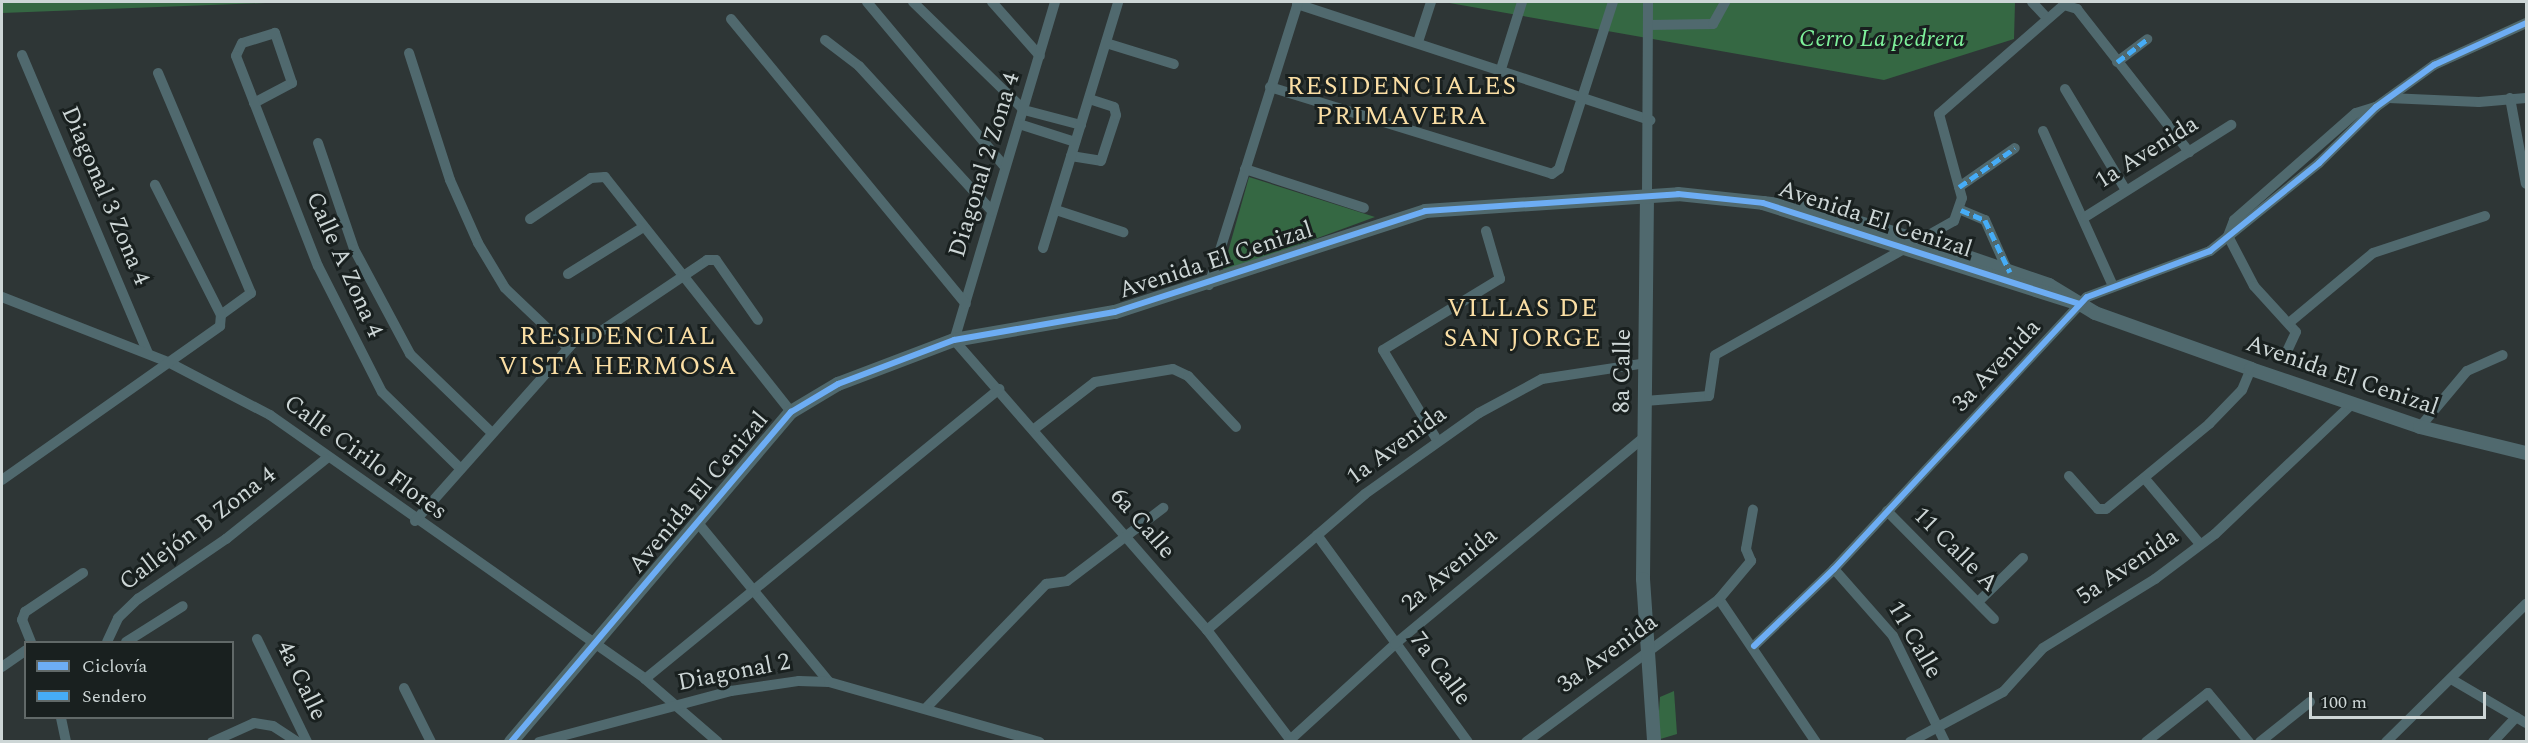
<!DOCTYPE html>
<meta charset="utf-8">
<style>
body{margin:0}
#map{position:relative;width:2528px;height:743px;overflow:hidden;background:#2e3636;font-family:Spectral,serif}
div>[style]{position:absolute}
.green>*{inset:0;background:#356843}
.minor>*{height:10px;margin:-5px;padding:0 5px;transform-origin:5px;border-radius:5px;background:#50696e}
.tertiary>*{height:14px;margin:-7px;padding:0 7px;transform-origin:7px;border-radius:7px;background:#50696e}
.quiet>*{height:4.5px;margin-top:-2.25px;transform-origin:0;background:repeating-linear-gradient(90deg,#46acf6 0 9px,transparent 0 13.5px)}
.cycleway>*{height:6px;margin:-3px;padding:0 3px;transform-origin:3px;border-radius:3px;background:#6dadf4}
span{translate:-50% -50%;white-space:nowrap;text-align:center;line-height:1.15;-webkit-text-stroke:6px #19201f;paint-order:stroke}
.park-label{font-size:24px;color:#7ef19b;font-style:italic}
.street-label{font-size:24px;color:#cdd6d6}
.neighbourhood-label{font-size:26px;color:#fadea4;letter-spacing:1.5px}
.frame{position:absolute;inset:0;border:3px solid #cdd6d6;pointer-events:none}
.legend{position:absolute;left:24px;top:641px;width:210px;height:78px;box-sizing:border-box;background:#19201f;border:2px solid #616968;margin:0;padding:8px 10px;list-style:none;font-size:18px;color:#cdd6d6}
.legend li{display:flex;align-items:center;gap:12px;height:30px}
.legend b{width:30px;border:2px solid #616968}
.scale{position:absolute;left:2309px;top:692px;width:177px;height:27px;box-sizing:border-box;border:3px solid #cdd6d6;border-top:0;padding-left:8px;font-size:18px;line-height:21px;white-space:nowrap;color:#cdd6d6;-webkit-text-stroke:4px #19201f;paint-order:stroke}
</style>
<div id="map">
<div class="green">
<div style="clip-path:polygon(2px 2px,290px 2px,2px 13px)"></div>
<div style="clip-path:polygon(1444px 2px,2015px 2px,2014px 39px,1884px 80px)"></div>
<div style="clip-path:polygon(1249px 177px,1375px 217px,1222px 273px)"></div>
<div style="clip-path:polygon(1674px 691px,1677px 734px,1657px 740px,1660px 697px)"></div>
</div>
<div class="minor">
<div style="left:867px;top:2px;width:215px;rotate:50.1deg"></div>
<div style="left:913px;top:2px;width:155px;rotate:44.2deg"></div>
<div style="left:1024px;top:110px;width:59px;rotate:14.7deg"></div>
<div style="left:992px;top:2px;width:72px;rotate:48.4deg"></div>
<div style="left:1055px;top:2px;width:353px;rotate:106.6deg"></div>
<div style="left:954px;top:340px;width:385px;rotate:48.9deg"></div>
<div style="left:1207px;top:630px;width:141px;rotate:52.8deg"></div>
<div style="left:2032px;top:2px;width:22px;rotate:47deg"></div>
<div style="left:1297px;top:4px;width:372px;rotate:18.2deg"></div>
<div style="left:731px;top:19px;width:369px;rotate:50.5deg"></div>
<div style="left:1648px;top:25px;width:65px;rotate:-0.9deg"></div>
<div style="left:1713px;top:24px;width:25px;rotate:-61deg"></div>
<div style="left:825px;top:40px;width:43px;rotate:37.4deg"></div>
<div style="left:859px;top:66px;width:197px;rotate:47.5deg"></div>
<div style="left:1418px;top:42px;width:42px;rotate:-72deg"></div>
<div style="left:1106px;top:43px;width:71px;rotate:17.2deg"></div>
<div style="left:409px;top:53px;width:133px;rotate:72.1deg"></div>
<div style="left:450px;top:180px;width:69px;rotate:66deg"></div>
<div style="left:478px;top:243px;width:52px;rotate:59deg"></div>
<div style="left:505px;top:288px;width:87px;rotate:43.6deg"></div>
<div style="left:22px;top:55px;width:324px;rotate:67.1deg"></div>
<div style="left:2117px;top:62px;width:38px;rotate:-37deg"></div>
<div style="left:1501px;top:69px;width:70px;rotate:-72.6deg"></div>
<div style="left:158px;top:73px;width:239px;rotate:67.1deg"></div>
<div style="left:251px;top:293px;width:37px;rotate:144deg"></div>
<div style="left:1270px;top:87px;width:295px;rotate:17.1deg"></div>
<div style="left:1552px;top:174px;width:9px;rotate:-36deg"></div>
<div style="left:1559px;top:169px;width:176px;rotate:-72.1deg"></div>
<div style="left:2065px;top:89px;width:117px;rotate:59deg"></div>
<div style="left:2389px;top:98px;width:90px;rotate:2.5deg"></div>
<div style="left:2479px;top:102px;width:47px;rotate:-4.9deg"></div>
<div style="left:2510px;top:98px;width:87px;rotate:79.5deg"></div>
<div style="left:254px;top:103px;width:43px;rotate:-27.8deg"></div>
<div style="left:292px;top:83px;width:53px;rotate:-108.8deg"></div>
<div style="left:275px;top:33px;width:34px;rotate:163deg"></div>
<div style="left:242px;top:43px;width:14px;rotate:115deg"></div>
<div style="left:236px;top:56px;width:225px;rotate:68.7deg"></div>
<div style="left:318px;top:266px;width:141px;rotate:63.1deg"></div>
<div style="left:382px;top:392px;width:110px;rotate:44.3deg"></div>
<div style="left:1019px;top:124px;width:59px;rotate:17.8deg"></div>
<div style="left:2043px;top:131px;width:168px;rotate:65.7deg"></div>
<div style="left:318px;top:143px;width:112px;rotate:71.2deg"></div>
<div style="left:354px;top:249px;width:119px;rotate:61.9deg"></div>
<div style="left:410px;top:354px;width:114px;rotate:43.9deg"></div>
<div style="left:1071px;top:156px;width:30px;rotate:9deg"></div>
<div style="left:1101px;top:161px;width:48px;rotate:-71.9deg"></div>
<div style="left:1116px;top:115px;width:8px;rotate:-104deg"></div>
<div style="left:1114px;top:107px;width:26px;rotate:-162deg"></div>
<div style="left:1245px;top:169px;width:125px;rotate:18.1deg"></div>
<div style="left:1959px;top:187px;width:68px;rotate:-34.9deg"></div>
<div style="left:1647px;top:196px;width:194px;rotate:-89.7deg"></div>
<div style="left:1056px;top:210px;width:71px;rotate:18.2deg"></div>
<div style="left:1961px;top:210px;width:26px;rotate:23deg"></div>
<div style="left:1985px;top:220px;width:59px;rotate:66deg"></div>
<div style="left:2085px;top:217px;width:173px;rotate:-32.2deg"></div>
<div style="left:530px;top:219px;width:73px;rotate:-33.9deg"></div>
<div style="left:591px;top:178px;width:14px;rotate:-4deg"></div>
<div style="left:605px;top:177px;width:300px;rotate:51.6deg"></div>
<div style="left:2228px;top:236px;width:17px;rotate:-69deg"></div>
<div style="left:2234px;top:220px;width:162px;rotate:-41.3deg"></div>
<div style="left:2356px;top:113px;width:21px;rotate:-17deg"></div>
<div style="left:2228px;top:236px;width:56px;rotate:62.5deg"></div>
<div style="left:2254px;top:286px;width:62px;rotate:47.6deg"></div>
<div style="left:2296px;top:332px;width:26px;rotate:115deg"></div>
<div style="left:1043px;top:248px;width:257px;rotate:-73deg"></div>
<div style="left:568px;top:274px;width:87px;rotate:-31.9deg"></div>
<div style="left:1209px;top:285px;width:297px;rotate:-72.5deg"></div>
<div style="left:2px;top:297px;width:180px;rotate:21.4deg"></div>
<div style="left:170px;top:363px;width:113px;rotate:27.5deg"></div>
<div style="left:270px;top:415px;width:459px;rotate:35.1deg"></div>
<div style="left:645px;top:679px;width:96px;rotate:40.8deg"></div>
<div style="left:2289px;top:323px;width:109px;rotate:-39.8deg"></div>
<div style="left:2373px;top:253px;width:118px;rotate:-18.3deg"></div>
<div style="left:1645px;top:401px;width:64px;rotate:-4.5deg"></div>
<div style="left:1709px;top:396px;width:41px;rotate:-81.7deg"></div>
<div style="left:1715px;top:355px;width:274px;rotate:-29.3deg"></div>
<div style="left:1954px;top:221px;width:24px;rotate:-71deg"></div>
<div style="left:1962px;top:198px;width:87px;rotate:-105.3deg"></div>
<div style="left:1939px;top:114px;width:166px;rotate:-41.1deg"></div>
<div style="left:2064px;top:5px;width:14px;rotate:17deg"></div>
<div style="left:2077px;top:9px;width:182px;rotate:51.9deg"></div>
<div style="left:2420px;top:427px;width:73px;rotate:-50deg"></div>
<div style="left:2467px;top:371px;width:39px;rotate:-24deg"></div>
<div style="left:1033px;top:430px;width:78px;rotate:-37.7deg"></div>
<div style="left:1095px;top:382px;width:79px;rotate:-9.5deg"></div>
<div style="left:1173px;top:369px;width:17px;rotate:25deg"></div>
<div style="left:1188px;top:376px;width:70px;rotate:46.7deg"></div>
<div style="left:1437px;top:440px;width:105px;rotate:-121deg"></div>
<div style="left:1383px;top:350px;width:137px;rotate:-31.3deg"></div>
<div style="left:1500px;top:279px;width:50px;rotate:-106.3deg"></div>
<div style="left:2069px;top:476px;width:44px;rotate:48.7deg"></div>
<div style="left:2098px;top:509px;width:8px"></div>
<div style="left:2106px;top:509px;width:134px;rotate:-39.5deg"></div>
<div style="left:2209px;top:424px;width:47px;rotate:-45.9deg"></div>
<div style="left:2242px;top:390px;width:23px;rotate:-67deg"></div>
<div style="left:2px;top:480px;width:267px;rotate:-35.2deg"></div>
<div style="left:220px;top:326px;width:11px;rotate:-85deg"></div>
<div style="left:221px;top:315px;width:146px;rotate:-116.9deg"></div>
<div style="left:2146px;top:480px;width:84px;rotate:49.8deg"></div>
<div style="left:1887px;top:511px;width:152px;rotate:45.3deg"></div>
<div style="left:415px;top:521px;width:239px;rotate:-48.4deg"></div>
<div style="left:574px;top:342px;width:28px;rotate:-21deg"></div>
<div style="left:600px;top:332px;width:129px;rotate:-33.9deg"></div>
<div style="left:707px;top:260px;width:9px"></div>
<div style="left:716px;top:260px;width:73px;rotate:55deg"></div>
<div style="left:698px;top:523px;width:206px;rotate:50.5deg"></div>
<div style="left:1317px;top:535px;width:256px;rotate:53.9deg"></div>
<div style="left:1834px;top:569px;width:89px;rotate:48.6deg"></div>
<div style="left:1893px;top:636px;width:118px;rotate:63.9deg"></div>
<div style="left:1719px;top:599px;width:173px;rotate:55.9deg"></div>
<div style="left:1978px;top:602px;width:63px;rotate:-44.4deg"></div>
<div style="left:1207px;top:630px;width:208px;rotate:-40.7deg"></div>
<div style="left:1365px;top:494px;width:140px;rotate:-35.4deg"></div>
<div style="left:1479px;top:413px;width:72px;rotate:-28.4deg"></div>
<div style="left:1542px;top:379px;width:105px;rotate:-8.7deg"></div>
<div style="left:257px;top:639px;width:114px;rotate:64.1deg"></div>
<div style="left:31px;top:642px;width:24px;rotate:-112deg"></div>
<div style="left:22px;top:620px;width:9px;rotate:-69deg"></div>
<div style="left:25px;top:612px;width:70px;rotate:-33.9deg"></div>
<div style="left:107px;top:642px;width:26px;rotate:-65deg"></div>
<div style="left:118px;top:618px;width:28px;rotate:-44deg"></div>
<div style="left:138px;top:599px;width:107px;rotate:-34.3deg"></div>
<div style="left:226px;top:539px;width:128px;rotate:-38.7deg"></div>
<div style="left:126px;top:642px;width:67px;rotate:-32.3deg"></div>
<div style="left:1754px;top:646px;width:111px;rotate:-43.9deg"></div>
<div style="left:1834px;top:569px;width:371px;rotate:-47.1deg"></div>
<div style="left:2087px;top:297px;width:131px;rotate:-20.5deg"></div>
<div style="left:2210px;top:251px;width:140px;rotate:-38.9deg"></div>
<div style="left:2319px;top:163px;width:80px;rotate:-44.5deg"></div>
<div style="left:2376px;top:107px;width:72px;rotate:-35.9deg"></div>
<div style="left:2434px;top:65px;width:101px;rotate:-24.5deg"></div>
<div style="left:2px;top:667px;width:29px;rotate:-35deg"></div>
<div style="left:645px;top:679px;width:458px;rotate:-39.3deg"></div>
<div style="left:2451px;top:679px;width:87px;rotate:30.4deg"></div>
<div style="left:404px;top:688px;width:60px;rotate:63.4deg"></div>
<div style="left:926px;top:708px;width:173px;rotate:-45.9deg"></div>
<div style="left:1046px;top:584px;width:21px;rotate:-8deg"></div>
<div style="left:1067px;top:581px;width:121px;rotate:-37.2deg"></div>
<div style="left:61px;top:718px;width:25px;rotate:78deg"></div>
<div style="left:1290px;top:740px;width:142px;rotate:-42.4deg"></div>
<div style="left:1395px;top:644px;width:322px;rotate:-39.7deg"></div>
<div style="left:212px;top:742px;width:46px;rotate:-24.3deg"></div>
<div style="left:254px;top:723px;width:19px;rotate:9deg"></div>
<div style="left:273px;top:726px;width:30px;rotate:33deg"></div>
<div style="left:539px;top:742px;width:199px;rotate:-14.9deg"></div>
<div style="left:731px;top:691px;width:69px;rotate:-8.4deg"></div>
<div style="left:799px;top:681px;width:30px;rotate:2deg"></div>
<div style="left:829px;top:682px;width:219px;rotate:15.9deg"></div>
<div style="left:1526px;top:742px;width:240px;rotate:-36.5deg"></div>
<div style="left:1719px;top:599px;width:50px;rotate:-49.9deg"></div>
<div style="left:1751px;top:561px;width:13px;rotate:-113deg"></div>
<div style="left:1746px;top:549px;width:40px;rotate:-80deg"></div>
<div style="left:1910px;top:742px;width:106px;rotate:-28.3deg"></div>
<div style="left:2003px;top:692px;width:59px;rotate:-47.7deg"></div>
<div style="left:2043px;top:648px;width:132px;rotate:-31.6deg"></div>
<div style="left:2155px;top:579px;width:75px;rotate:-36.9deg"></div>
<div style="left:2215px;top:534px;width:189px;rotate:-43.5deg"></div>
<div style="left:2146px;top:742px;width:79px;rotate:-38.3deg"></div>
<div style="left:2208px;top:693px;width:64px;rotate:50.1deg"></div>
<div style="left:2260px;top:742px;width:64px;rotate:-38.7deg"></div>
<div style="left:2386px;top:742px;width:197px;rotate:-44.6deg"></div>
<div style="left:2493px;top:742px;width:34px;rotate:-47deg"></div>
</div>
<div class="tertiary">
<div style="left:1647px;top:196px;width:383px;rotate:90.6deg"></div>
<div style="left:1643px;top:579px;width:163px;rotate:86.1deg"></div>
<div style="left:1763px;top:203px;width:50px;rotate:6.8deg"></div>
<div style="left:1813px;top:209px;width:116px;rotate:16.6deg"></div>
<div style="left:1924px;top:242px;width:132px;rotate:19deg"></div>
<div style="left:2049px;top:285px;width:54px;rotate:31.3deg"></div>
<div style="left:2095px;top:313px;width:166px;rotate:19.7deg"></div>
<div style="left:2251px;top:369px;width:179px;rotate:18.9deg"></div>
<div style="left:2420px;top:427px;width:109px;rotate:13.8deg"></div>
<div style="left:511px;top:742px;width:433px;rotate:-49.7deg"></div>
<div style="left:791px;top:412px;width:55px;rotate:-30.8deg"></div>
<div style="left:838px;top:384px;width:124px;rotate:-20.8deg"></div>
<div style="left:954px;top:340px;width:163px;rotate:-9.9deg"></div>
<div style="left:1115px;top:312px;width:326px;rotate:-18deg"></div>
<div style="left:1425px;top:211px;width:254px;rotate:-3.8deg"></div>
<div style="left:1678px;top:194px;width:85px;rotate:6deg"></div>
<div style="left:1763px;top:203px;width:332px;rotate:17.7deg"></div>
</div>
<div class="quiet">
<div style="left:2117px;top:62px;width:38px;rotate:-37deg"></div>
<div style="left:1959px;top:187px;width:68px;rotate:-34.9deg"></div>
<div style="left:1961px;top:210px;width:26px;rotate:23deg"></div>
<div style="left:1985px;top:220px;width:58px;rotate:64.3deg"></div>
</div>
<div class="cycleway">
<div style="left:1754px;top:646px;width:111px;rotate:-43.9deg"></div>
<div style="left:1834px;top:569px;width:371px;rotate:-47.1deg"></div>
<div style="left:2087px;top:297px;width:131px;rotate:-20.5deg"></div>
<div style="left:2210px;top:251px;width:140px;rotate:-38.9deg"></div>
<div style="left:2319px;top:163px;width:80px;rotate:-44.5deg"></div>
<div style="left:2376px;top:107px;width:72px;rotate:-35.9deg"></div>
<div style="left:2434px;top:65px;width:101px;rotate:-24.5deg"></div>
<div style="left:511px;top:742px;width:433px;rotate:-49.7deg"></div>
<div style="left:791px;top:412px;width:55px;rotate:-30.8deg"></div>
<div style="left:838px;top:384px;width:124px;rotate:-20.8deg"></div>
<div style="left:954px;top:340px;width:163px;rotate:-9.9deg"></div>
<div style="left:1115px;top:312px;width:326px;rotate:-18deg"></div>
<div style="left:1425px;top:211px;width:254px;rotate:-3.8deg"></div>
<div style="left:1678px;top:194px;width:85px;rotate:6deg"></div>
<div style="left:1763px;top:203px;width:332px;rotate:17.7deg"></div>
</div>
<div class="park-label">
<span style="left:1882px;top:40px">Cerro La pedrera</span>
</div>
<div class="street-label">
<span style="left:2147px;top:153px;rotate:-32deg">1a Avenida</span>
<span style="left:985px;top:165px;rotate:-73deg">Diagonal 2 Zona 4</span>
<span style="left:105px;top:196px;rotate:67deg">Diagonal 3 Zona 4</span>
<span style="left:1875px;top:220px;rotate:18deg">Avenida El Cenizal</span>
<span style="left:1216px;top:261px;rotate:-18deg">Avenida El Cenizal</span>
<span style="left:344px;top:265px;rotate:66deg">Calle A Zona 4</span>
<span style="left:1997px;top:366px;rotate:-47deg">3a Avenida</span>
<span style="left:1623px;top:371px;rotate:-89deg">8a Calle</span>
<span style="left:2342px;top:376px;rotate:19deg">Avenida El Cenizal</span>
<span style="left:1397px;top:446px;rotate:-36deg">1a Avenida</span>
<span style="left:365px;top:458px;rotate:36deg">Calle Cirilo Flores</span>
<span style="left:699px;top:493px;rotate:-50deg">Avenida El Cenizal</span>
<span style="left:1142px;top:524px;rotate:49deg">6a Calle</span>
<span style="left:198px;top:529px;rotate:-37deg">Callejón B Zona 4</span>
<span style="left:1955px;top:550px;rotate:45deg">11 Calle A</span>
<span style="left:2128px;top:567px;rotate:-34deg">5a Avenida</span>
<span style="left:1450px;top:570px;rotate:-40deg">2a Avenida</span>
<span style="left:1914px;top:640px;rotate:60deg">11 Calle</span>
<span style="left:1608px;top:654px;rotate:-36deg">3a Avenida</span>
<span style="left:1440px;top:669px;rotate:53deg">7a Calle</span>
<span style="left:734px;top:673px;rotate:-11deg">Diagonal 2</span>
<span style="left:301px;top:681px;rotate:64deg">4a Calle</span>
</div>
<div class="neighbourhood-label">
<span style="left:1402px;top:102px">RESIDENCIALES<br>PRIMAVERA</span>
<span style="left:1523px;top:324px">VILLAS DE<br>SAN JORGE</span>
<span style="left:618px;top:352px">RESIDENCIAL<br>VISTA HERMOSA</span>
</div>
<div class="frame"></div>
<ul class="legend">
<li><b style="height:8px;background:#6dadf4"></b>Ciclovía</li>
<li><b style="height:8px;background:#46acf6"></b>Sendero</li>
</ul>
<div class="scale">100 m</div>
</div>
